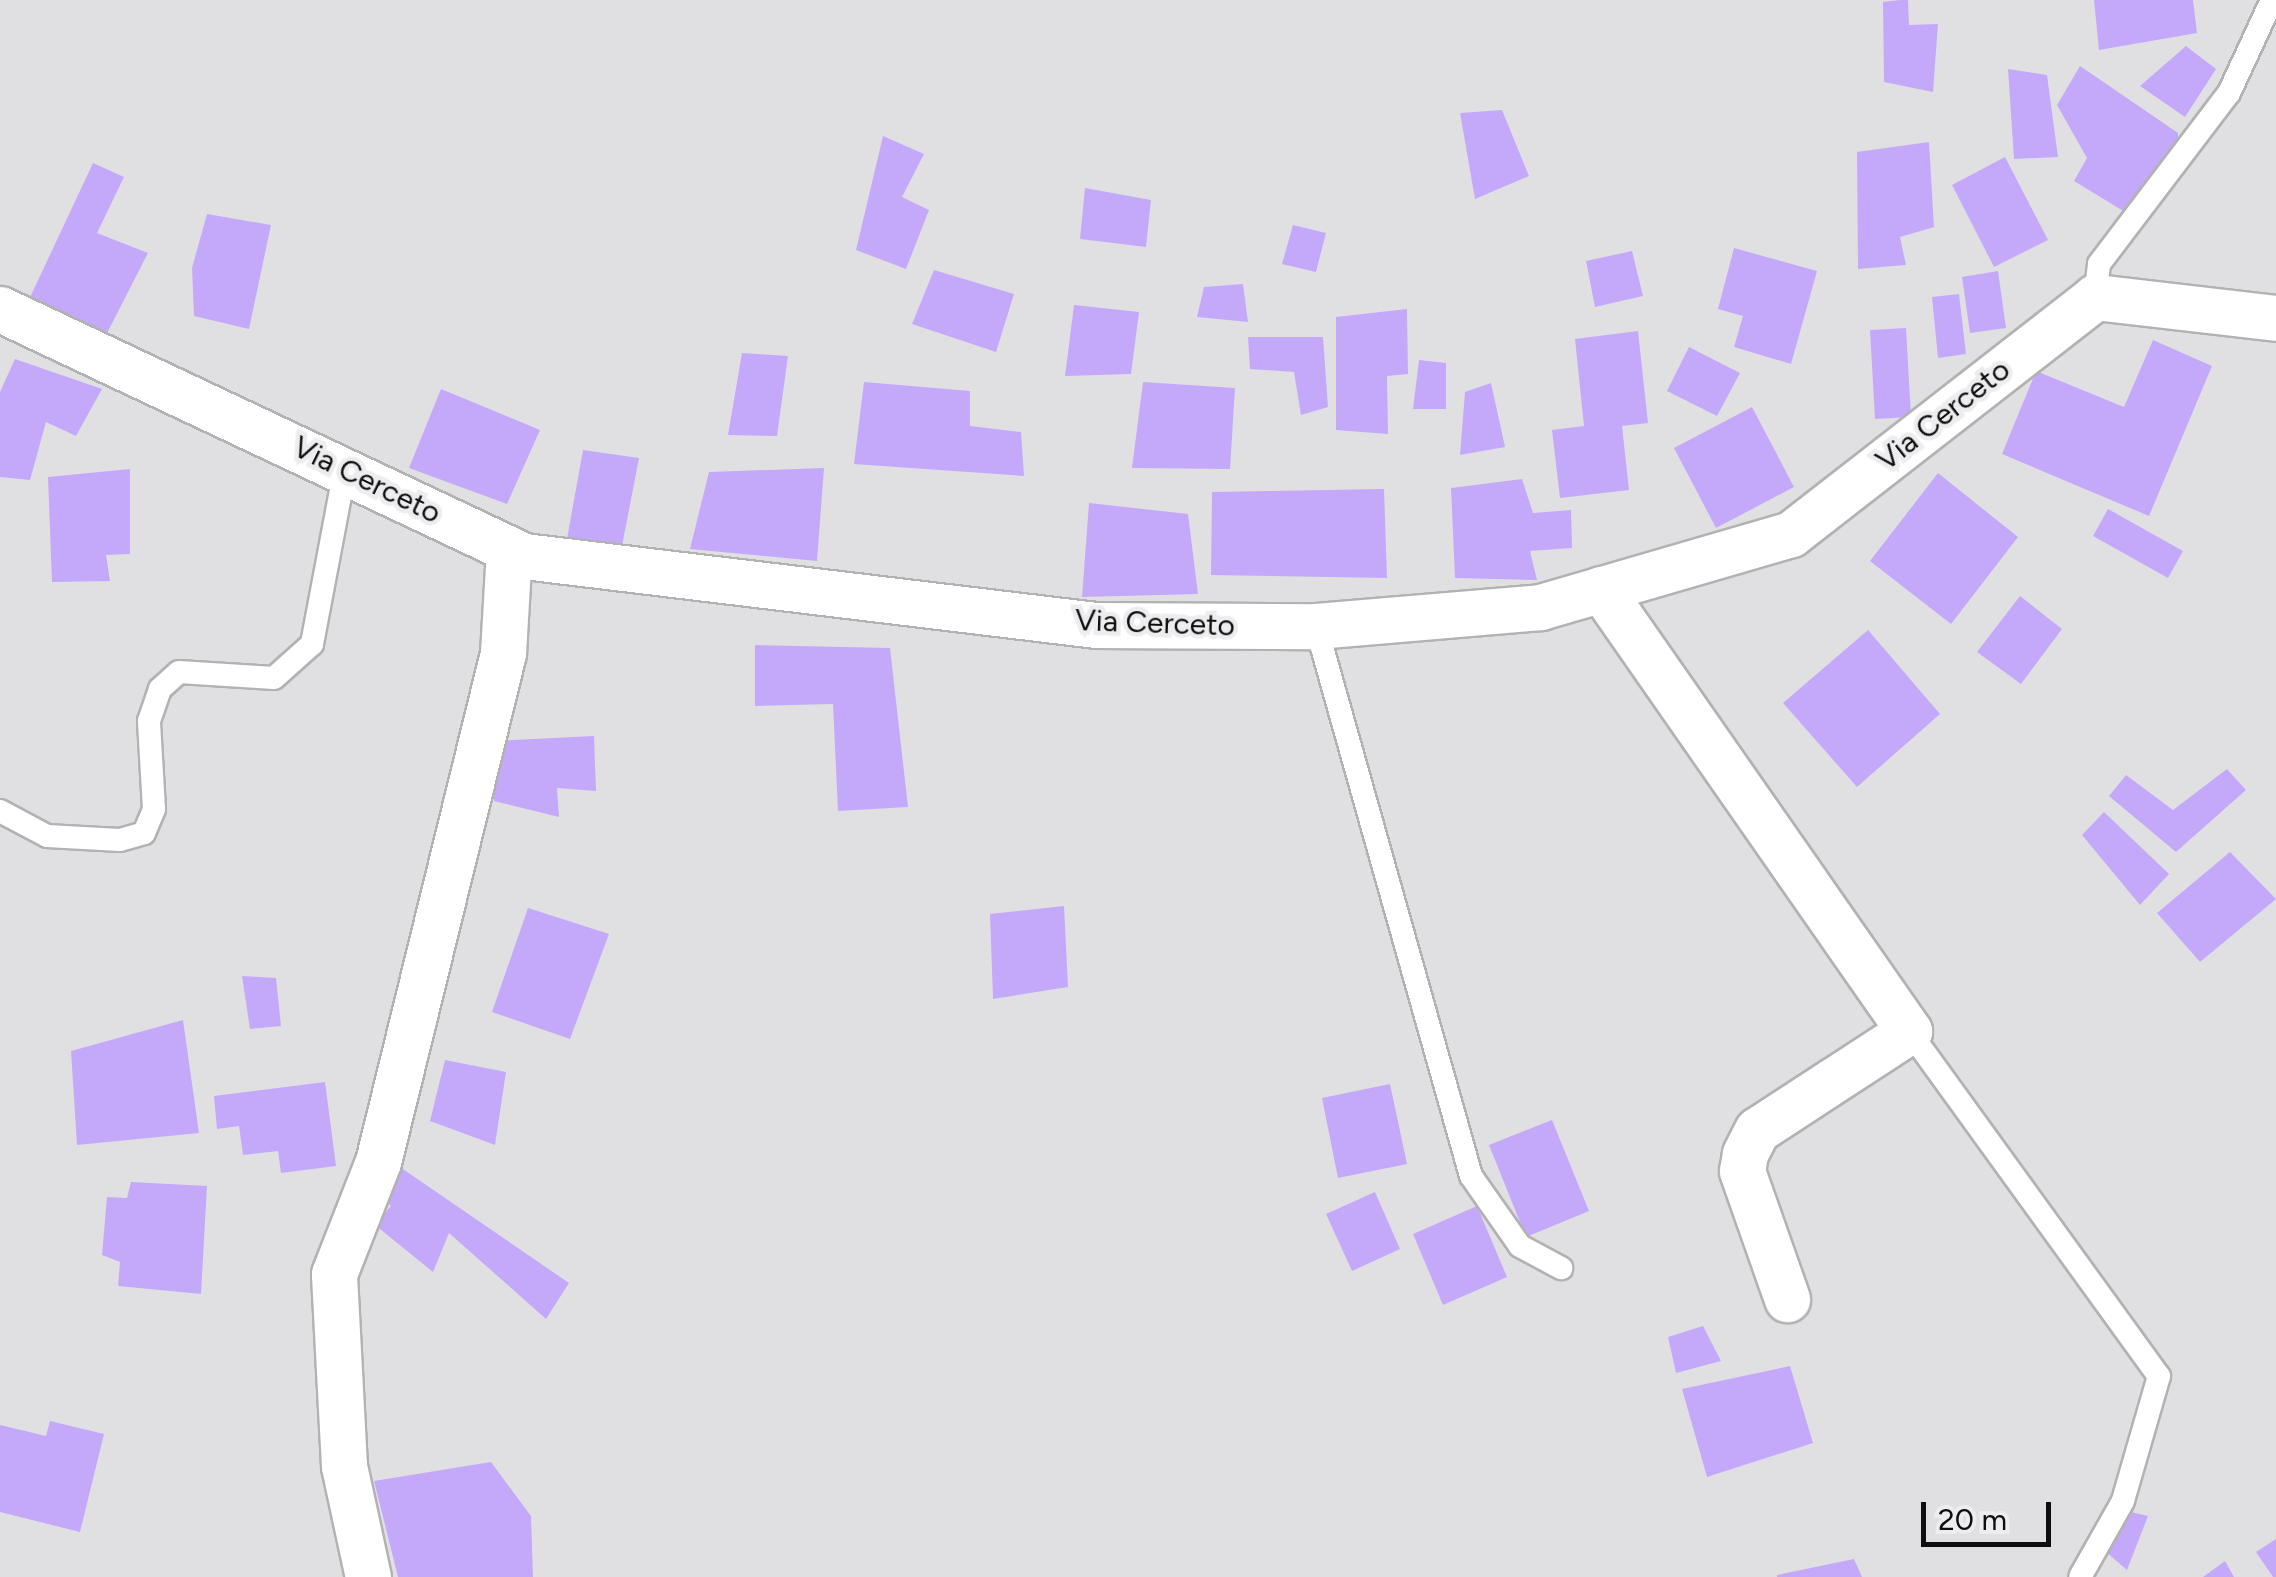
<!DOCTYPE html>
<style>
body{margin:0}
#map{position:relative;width:2276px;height:1577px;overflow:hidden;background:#e0e0e2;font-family:Figtree,sans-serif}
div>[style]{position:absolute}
.building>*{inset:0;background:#c4a9fa}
.roads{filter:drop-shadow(2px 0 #b2b2b3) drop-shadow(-2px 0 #b2b2b3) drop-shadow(0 2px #b2b2b3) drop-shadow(0 -2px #b2b2b3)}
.service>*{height:22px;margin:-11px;padding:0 11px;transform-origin:11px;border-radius:11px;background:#fff}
.minor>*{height:45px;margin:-22.5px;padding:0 22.5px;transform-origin:22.5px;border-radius:22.5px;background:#fff}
span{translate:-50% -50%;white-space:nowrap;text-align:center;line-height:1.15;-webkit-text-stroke:9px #ededef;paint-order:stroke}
.street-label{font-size:30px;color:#0e0e0e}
.scale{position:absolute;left:1921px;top:1502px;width:130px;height:45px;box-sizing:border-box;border:5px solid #0e0e0e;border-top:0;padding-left:12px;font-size:30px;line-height:35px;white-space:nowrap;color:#0e0e0e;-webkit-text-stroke:8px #ededef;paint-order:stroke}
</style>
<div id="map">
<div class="building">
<div style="clip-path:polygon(1900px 0,1908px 0,1909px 25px,1938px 24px,1933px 92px,1884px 82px,1883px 2px)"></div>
<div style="clip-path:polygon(2094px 0,2193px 0,2197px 33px,2099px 50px)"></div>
<div style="clip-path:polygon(2186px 46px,2216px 69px,2185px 117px,2140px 86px)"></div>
<div style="clip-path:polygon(2080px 66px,2178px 133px,2178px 148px,2125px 212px,2074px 181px,2087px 158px,2057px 105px)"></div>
<div style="clip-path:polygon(2008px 69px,2047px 75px,2058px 157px,2014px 159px)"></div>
<div style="clip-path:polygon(1502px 110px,1529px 176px,1475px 199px,1460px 113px)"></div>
<div style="clip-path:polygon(883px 136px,924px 154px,902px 197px,929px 210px,906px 269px,856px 250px)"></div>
<div style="clip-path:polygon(1929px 142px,1934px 227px,1900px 237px,1906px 265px,1858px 269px,1857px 152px)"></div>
<div style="clip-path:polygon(2005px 157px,2048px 240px,1994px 267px,1952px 185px)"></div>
<div style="clip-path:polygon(93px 163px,124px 177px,97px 233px,148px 253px,104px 339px,26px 306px)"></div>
<div style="clip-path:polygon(1085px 188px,1151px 200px,1146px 247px,1080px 239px)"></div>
<div style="clip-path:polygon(207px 214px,271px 225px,249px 329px,194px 316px,192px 268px)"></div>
<div style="clip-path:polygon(1293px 225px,1326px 233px,1316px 272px,1282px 264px)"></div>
<div style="clip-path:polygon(1734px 248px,1817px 271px,1791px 364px,1734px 347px,1743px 316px,1718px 309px)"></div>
<div style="clip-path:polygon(1632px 251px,1643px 296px,1595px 307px,1586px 261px)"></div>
<div style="clip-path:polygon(934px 270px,1014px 294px,996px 352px,912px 324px)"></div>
<div style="clip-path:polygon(1998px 271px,2006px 328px,1970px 333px,1962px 277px)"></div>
<div style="clip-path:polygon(1243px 284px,1248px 322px,1197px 317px,1204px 287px)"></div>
<div style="clip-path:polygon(1959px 294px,1966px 354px,1938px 358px,1932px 297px)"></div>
<div style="clip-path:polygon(1074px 305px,1139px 312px,1131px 374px,1065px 376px)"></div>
<div style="clip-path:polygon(1407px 309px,1408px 374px,1387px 376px,1388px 434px,1336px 430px,1336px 317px)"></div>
<div style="clip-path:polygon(1906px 328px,1911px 417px,1875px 419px,1870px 330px)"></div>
<div style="clip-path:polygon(1638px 331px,1648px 423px,1622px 426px,1629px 490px,1560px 498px,1552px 430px,1584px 426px,1575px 339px)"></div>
<div style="clip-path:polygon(1248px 337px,1323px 337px,1328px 407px,1301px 415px,1294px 372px,1250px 369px)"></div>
<div style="clip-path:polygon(2153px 340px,2212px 366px,2149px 516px,2002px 454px,2036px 371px,2124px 407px)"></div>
<div style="clip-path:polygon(1689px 347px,1740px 373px,1717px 416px,1667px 391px)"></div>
<div style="clip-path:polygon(742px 353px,788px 356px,777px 436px,728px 435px)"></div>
<div style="clip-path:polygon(15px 359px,102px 389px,76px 436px,46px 422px,30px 480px,0 477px,0 392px)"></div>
<div style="clip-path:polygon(1419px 360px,1446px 363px,1446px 409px,1413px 409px)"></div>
<div style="clip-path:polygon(864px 382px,970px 391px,970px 426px,1021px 432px,1024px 476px,854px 464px)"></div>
<div style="clip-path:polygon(1143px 382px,1235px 388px,1230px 469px,1132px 468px)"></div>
<div style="clip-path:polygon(1491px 383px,1505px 447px,1460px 455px,1465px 392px)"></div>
<div style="clip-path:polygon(441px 389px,540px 430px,507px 504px,409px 468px)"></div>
<div style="clip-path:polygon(1752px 407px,1794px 487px,1716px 528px,1674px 448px)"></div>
<div style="clip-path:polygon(583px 450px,639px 458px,622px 546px,567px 539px)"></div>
<div style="clip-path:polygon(824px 468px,817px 561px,690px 549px,709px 472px)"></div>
<div style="clip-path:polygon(130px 469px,130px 554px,106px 555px,110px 581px,52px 582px,48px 477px)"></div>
<div style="clip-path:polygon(1938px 473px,2018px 537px,1951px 624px,1870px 561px)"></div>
<div style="clip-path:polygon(1522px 479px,1533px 513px,1571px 510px,1572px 548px,1530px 551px,1537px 580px,1455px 578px,1451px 488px)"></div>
<div style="clip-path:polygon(1384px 489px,1387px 578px,1211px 575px,1212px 492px)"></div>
<div style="clip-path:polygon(1089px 503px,1188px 514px,1198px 594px,1082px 597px)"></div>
<div style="clip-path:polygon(2108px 509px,2183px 551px,2168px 578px,2093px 536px)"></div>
<div style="clip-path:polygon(2020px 596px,2062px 629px,2021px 684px,1977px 652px)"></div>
<div style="clip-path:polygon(1868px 630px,1940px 714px,1857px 787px,1783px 703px)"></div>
<div style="clip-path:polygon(755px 645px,890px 648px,908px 807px,838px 811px,833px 704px,755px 706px)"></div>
<div style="clip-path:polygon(594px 736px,596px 791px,557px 788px,559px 817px,494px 801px,495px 741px)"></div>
<div style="clip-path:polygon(2227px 769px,2246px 790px,2176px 852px,2109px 796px,2126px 775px,2173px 810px)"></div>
<div style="clip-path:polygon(2104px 812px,2169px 874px,2140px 905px,2082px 835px)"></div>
<div style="clip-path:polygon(2230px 852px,2276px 899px,2200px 962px,2157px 913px)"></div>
<div style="clip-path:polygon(1064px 906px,1068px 987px,993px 999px,990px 914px)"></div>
<div style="clip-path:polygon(528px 908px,609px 934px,570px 1039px,492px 1012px)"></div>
<div style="clip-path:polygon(242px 976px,276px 978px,281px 1026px,250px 1029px)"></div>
<div style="clip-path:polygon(183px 1020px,199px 1133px,77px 1145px,71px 1051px)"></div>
<div style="clip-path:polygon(445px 1060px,506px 1072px,495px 1145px,430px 1121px)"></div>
<div style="clip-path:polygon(325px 1082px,336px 1166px,281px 1173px,278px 1151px,243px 1155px,239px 1126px,217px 1129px,214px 1096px)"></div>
<div style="clip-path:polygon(1390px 1084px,1407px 1164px,1338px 1178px,1322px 1098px)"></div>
<div style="clip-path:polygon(1552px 1120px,1589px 1211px,1526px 1237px,1489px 1145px)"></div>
<div style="clip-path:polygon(397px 1165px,569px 1283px,546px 1319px,449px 1233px,433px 1272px,375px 1225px,391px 1206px,379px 1194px)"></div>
<div style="clip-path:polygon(131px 1182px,207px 1186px,201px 1294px,118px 1286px,120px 1262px,102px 1255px,107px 1197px,127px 1198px)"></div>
<div style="clip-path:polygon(1375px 1192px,1400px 1249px,1352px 1271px,1326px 1214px)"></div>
<div style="clip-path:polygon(1477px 1206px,1507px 1277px,1443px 1305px,1413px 1234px)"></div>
<div style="clip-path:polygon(1703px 1326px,1721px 1361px,1676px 1373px,1668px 1337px)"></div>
<div style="clip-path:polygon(1790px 1366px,1813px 1443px,1707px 1477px,1682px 1389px)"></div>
<div style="clip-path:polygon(50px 1421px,104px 1434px,80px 1532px,0 1512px,0 1425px,46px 1436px)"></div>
<div style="clip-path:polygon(491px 1462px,531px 1516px,533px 1577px,398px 1577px,374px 1481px)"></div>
<div style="clip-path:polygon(2131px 1512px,2148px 1516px,2127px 1570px,2106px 1552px)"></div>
<div style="clip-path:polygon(2276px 1539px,2276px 1577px,2273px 1577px,2256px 1552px)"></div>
<div style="clip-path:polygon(1854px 1559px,1862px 1577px,1777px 1577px,1777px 1575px)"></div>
<div style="clip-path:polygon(2225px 1561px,2234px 1577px,2203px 1577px)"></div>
</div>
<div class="roads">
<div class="service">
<div style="left:2095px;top:297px;width:33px;rotate:-83deg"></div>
<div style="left:2099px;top:264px;width:215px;rotate:-52.8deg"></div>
<div style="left:2229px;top:93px;width:102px;rotate:-65.2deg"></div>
<div style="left:1316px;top:626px;width:571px;rotate:74.26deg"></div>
<div style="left:1471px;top:1176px;width:85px;rotate:55deg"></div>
<div style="left:1520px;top:1246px;width:47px;rotate:28.2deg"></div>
<div style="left:0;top:811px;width:53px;rotate:28deg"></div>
<div style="left:47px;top:836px;width:73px;rotate:3.1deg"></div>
<div style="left:120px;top:840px;width:25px;rotate:-16deg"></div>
<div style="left:144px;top:833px;width:26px;rotate:-67deg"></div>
<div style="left:154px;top:809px;width:88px;rotate:-93.3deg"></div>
<div style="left:149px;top:721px;width:34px;rotate:-71deg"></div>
<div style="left:160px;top:689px;width:25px;rotate:-42deg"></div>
<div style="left:179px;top:672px;width:95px;rotate:3.6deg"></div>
<div style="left:274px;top:678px;width:51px;rotate:-41.8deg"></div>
<div style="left:312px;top:644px;width:177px;rotate:-79.3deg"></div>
<div style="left:1909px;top:1031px;width:426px;rotate:54.1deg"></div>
<div style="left:2159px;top:1376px;width:130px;rotate:106.1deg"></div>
<div style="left:2123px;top:1501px;width:87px;rotate:119.5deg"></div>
</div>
<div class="minor">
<div style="left:0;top:309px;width:579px;rotate:25.24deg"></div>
<div style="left:524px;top:556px;width:576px;rotate:6.88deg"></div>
<div style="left:1096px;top:625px;width:220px;rotate:0.3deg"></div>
<div style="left:1316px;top:626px;width:225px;rotate:-4.8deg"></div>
<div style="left:1540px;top:607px;width:261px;rotate:-16.2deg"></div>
<div style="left:1791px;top:534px;width:385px;rotate:-37.9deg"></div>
<div style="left:2095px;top:297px;width:182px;rotate:6.6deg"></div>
<div style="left:1601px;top:589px;width:539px;rotate:55.13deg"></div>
<div style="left:1909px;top:1031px;width:181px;rotate:146.9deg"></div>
<div style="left:1757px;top:1130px;width:27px;rotate:117deg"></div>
<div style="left:1745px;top:1154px;width:17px;rotate:100deg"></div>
<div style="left:1742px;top:1171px;width:136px;rotate:70.6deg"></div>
<div style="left:368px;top:1577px;width:114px;rotate:-102.2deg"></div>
<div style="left:344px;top:1466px;width:192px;rotate:-93deg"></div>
<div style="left:334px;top:1274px;width:120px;rotate:-68.6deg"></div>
<div style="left:378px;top:1162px;width:524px;rotate:-76.2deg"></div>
<div style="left:503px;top:653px;width:103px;rotate:-86.7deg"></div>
</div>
</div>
<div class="street-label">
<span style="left:1943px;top:415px;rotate:-38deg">Via Cerceto</span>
<span style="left:367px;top:480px;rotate:26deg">Via Cerceto</span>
<span style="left:1155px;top:623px;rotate:2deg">Via Cerceto</span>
</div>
<div class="scale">20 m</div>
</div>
